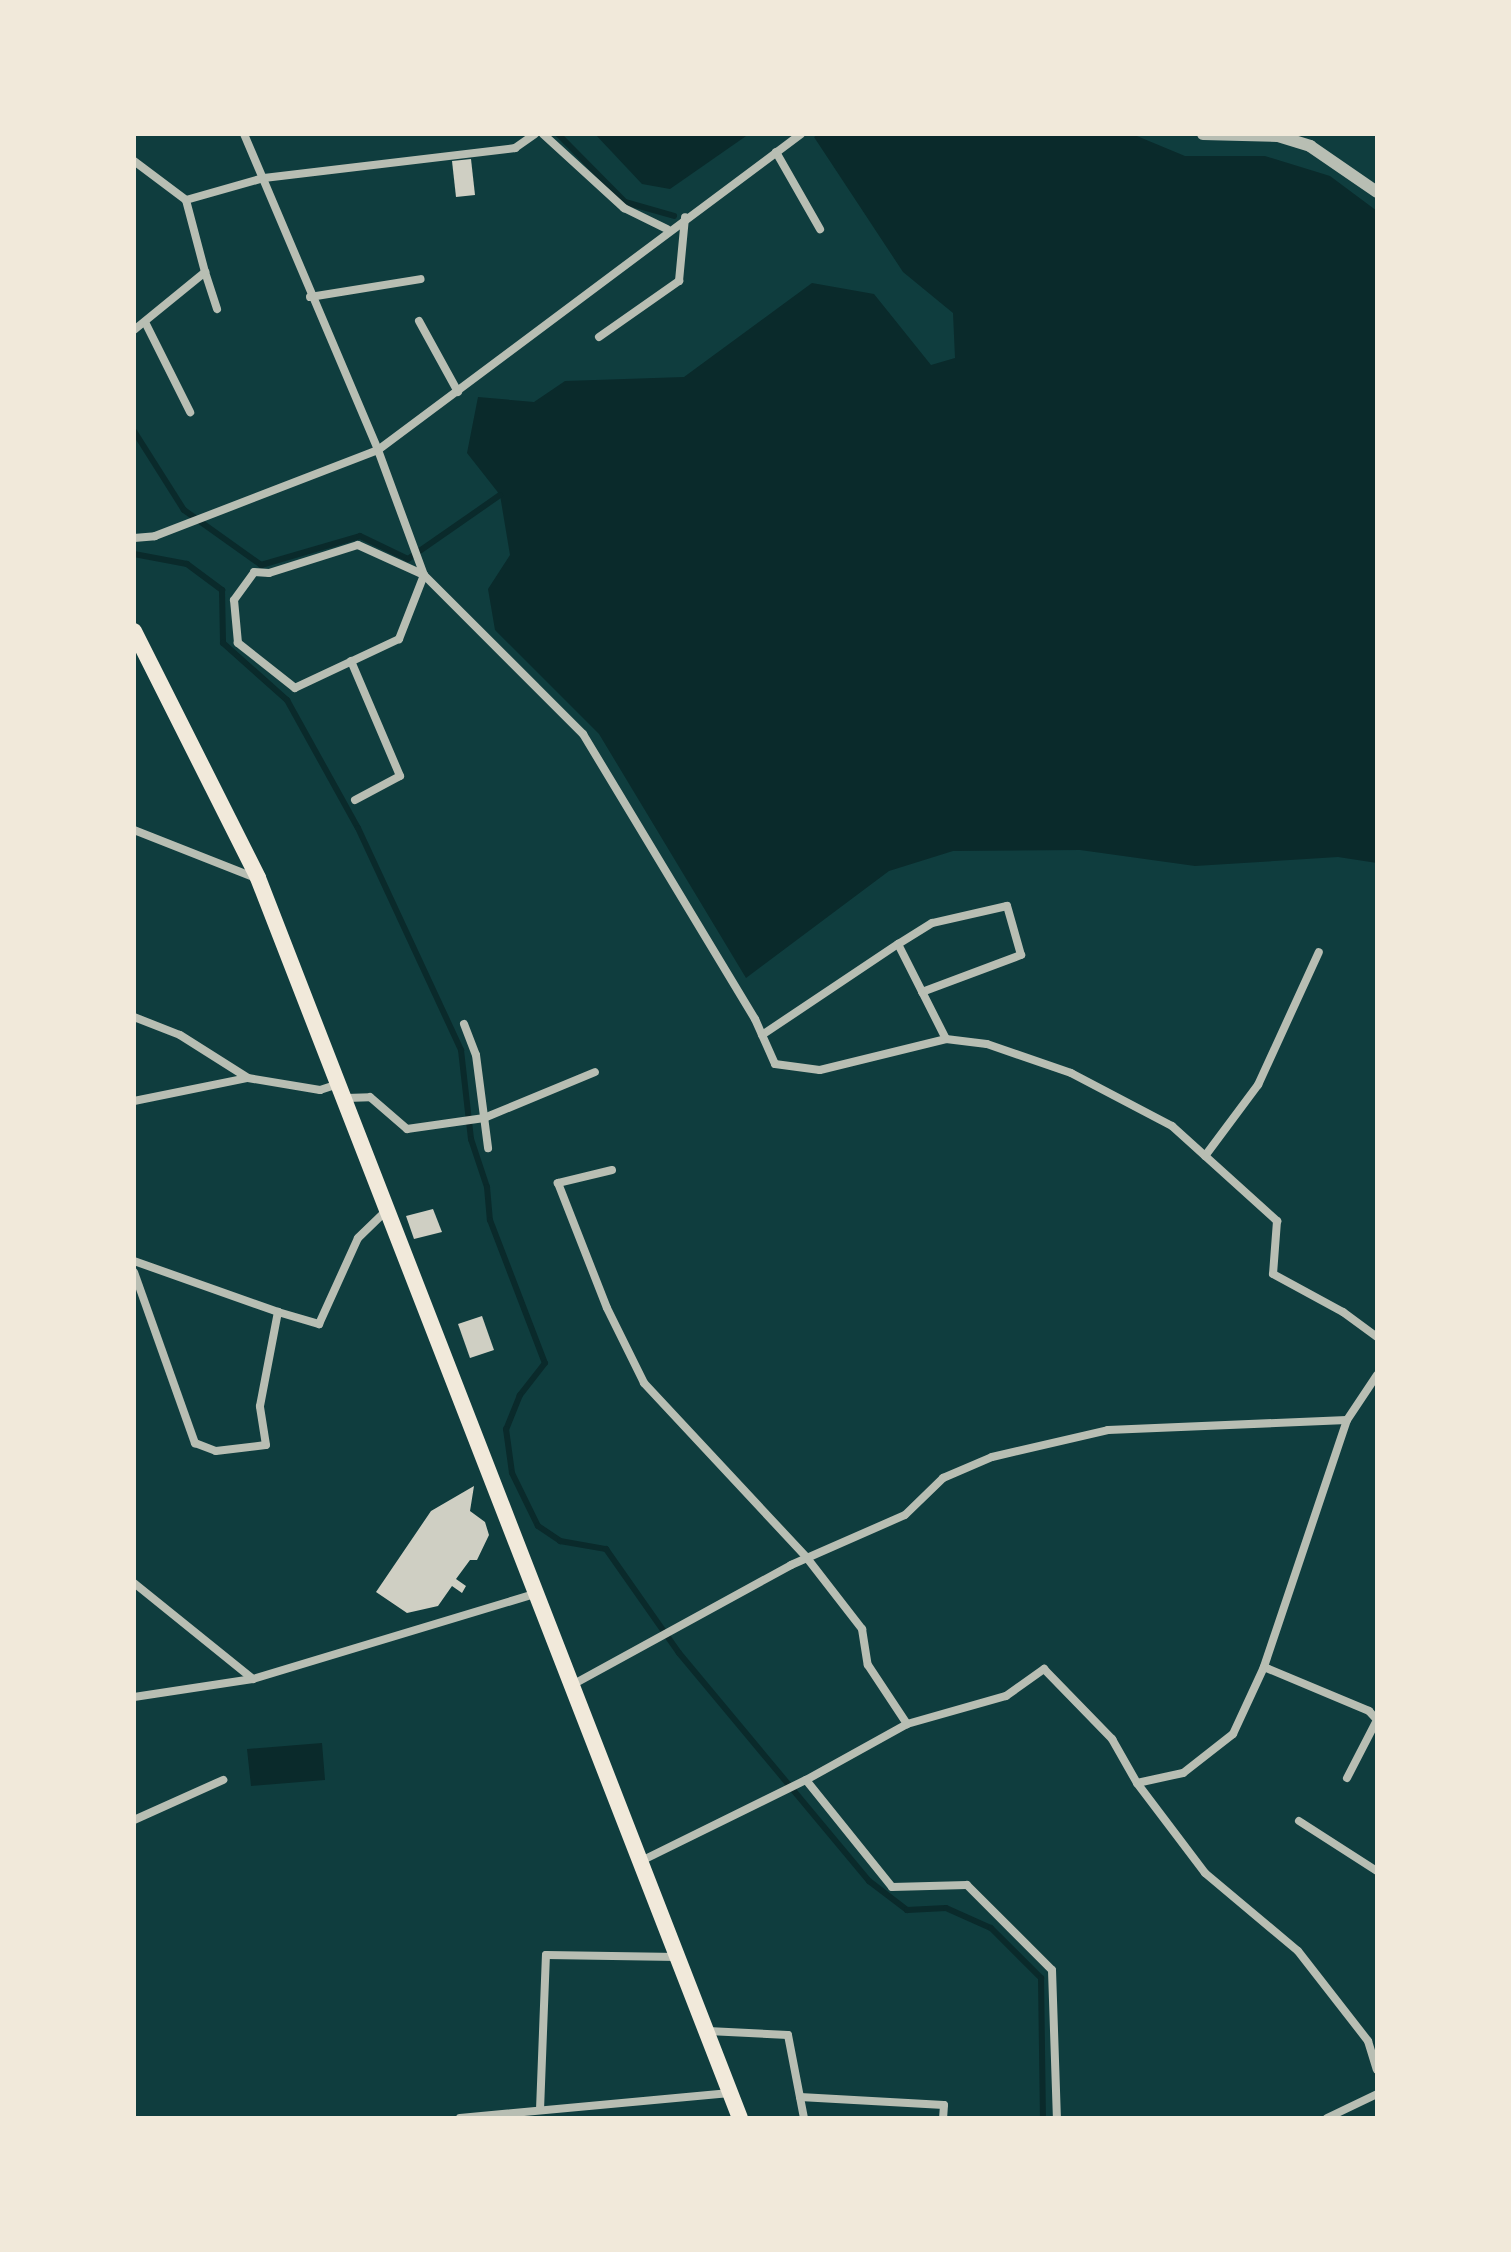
<!DOCTYPE html>
<style>
body{margin:0}
#map{position:relative;width:1511px;height:2252px;overflow:hidden;background:#0f3d3e;font-family:"Nunito Sans",sans-serif}
div>[style]{position:absolute}
.water>*{inset:0;background:#0a2a2b}
.stream>*{height:6px;margin:-3px;padding:0 3px;transform-origin:3px;border-radius:3px;background:#0a2a2b}
.building>*{inset:0;background:#cfcfc3}
.minor>*{height:8px;margin:-4px;padding:0 4px;transform-origin:4px;border-radius:4px;background:#b8beb3}
.tertiary>*{height:12px;margin:-6px;padding:0 6px;transform-origin:6px;border-radius:6px;background:#b8beb3}
.primary>*{height:16px;margin:-8px;padding:0 8px;transform-origin:8px;border-radius:8px;background:#f1e9da}
span{translate:-50% -50%;white-space:nowrap;text-align:center;line-height:1.15;-webkit-text-stroke:6px #f1e9da;paint-order:stroke}
.frame{position:absolute;inset:0;border:136px solid #f1e9da;pointer-events:none}
</style>
<div id="map">
<div class="water">
<div style="clip-path:polygon(595px 134px,749px 134px,670px 189px,642px 184px)"></div>
<div style="clip-path:polygon(819px 134px,1132px 134px,1185px 156px,1265px 156px,1330px 176px,1377px 211px,1377px 863px,1338px 857px,1195px 866px,1080px 850px,953px 851px,889px 871px,746px 978px,599px 734px,495px 630px,488px 589px,510px 555px,500px 495px,467px 453px,478px 397px,534px 402px,565px 381px,684px 377px,812px 283px,874px 294px,931px 365px,955px 358px,953px 313px,903px 272px,814px 137px)"></div>
<div style="clip-path:polygon(322px 1743px,325px 1780px,251px 1786px,247px 1749px)"></div>
</div>
<div class="stream">
<div style="left:558px;top:134px;width:95px;rotate:45.4deg"></div>
<div style="left:625px;top:202px;width:51px;rotate:15.9deg"></div>
<div style="left:134px;top:431px;width:93px;rotate:57.7deg"></div>
<div style="left:184px;top:510px;width:95px;rotate:35.5deg"></div>
<div style="left:261px;top:565px;width:103px;rotate:-16.3deg"></div>
<div style="left:360px;top:536px;width:53px;rotate:25.6deg"></div>
<div style="left:408px;top:559px;width:112px;rotate:-34.8deg"></div>
<div style="left:134px;top:554px;width:54px;rotate:10.7deg"></div>
<div style="left:187px;top:564px;width:44px;rotate:36.6deg"></div>
<div style="left:222px;top:590px;width:53px;rotate:88.9deg"></div>
<div style="left:223px;top:643px;width:86px;rotate:41.7deg"></div>
<div style="left:287px;top:700px;width:146px;rotate:61deg"></div>
<div style="left:358px;top:828px;width:245px;rotate:65.1deg"></div>
<div style="left:461px;top:1050px;width:90px;rotate:83.6deg"></div>
<div style="left:471px;top:1139px;width:51px;rotate:71.6deg"></div>
<div style="left:487px;top:1187px;width:33px;rotate:85deg"></div>
<div style="left:490px;top:1220px;width:153px;rotate:69deg"></div>
<div style="left:545px;top:1363px;width:41px;rotate:128deg"></div>
<div style="left:520px;top:1395px;width:37px;rotate:112deg"></div>
<div style="left:506px;top:1429px;width:44px;rotate:82.2deg"></div>
<div style="left:512px;top:1473px;width:59px;rotate:63.9deg"></div>
<div style="left:538px;top:1526px;width:27px;rotate:34deg"></div>
<div style="left:560px;top:1541px;width:47px;rotate:9.9deg"></div>
<div style="left:606px;top:1549px;width:127px;rotate:54.9deg"></div>
<div style="left:679px;top:1653px;width:297px;rotate:50.2deg"></div>
<div style="left:869px;top:1881px;width:48px;rotate:37.3deg"></div>
<div style="left:907px;top:1910px;width:39px;rotate:-3deg"></div>
<div style="left:946px;top:1908px;width:49px;rotate:24deg"></div>
<div style="left:991px;top:1928px;width:71px;rotate:45deg"></div>
<div style="left:1041px;top:1978px;width:140px;rotate:89.2deg"></div>
</div>
<div class="building">
<div style="clip-path:polygon(471px 159px,475px 195px,456px 197px,452px 161px)"></div>
<div style="clip-path:polygon(433px 1209px,442px 1232px,414px 1239px,406px 1216px)"></div>
<div style="clip-path:polygon(482px 1316px,494px 1350px,470px 1358px,458px 1324px)"></div>
<div style="clip-path:polygon(474px 1486px,470px 1511px,485px 1522px,489px 1535px,477px 1560px,470px 1560px,456px 1579px,466px 1586px,462px 1593px,452px 1586px,438px 1606px,407px 1613px,376px 1592px,431px 1511px)"></div>
</div>
<div class="minor">
<div style="left:244px;top:134px;width:343px;rotate:67deg"></div>
<div style="left:378px;top:450px;width:133px;rotate:69.8deg"></div>
<div style="left:424px;top:575px;width:69px;rotate:111.3deg"></div>
<div style="left:399px;top:639px;width:115px;rotate:154.8deg"></div>
<div style="left:295px;top:688px;width:73px;rotate:-141.7deg"></div>
<div style="left:238px;top:643px;width:43px;rotate:-95.3deg"></div>
<div style="left:234px;top:600px;width:34px;rotate:-54deg"></div>
<div style="left:254px;top:572px;width:15px;rotate:4deg"></div>
<div style="left:269px;top:573px;width:93px;rotate:-17.5deg"></div>
<div style="left:358px;top:545px;width:72px;rotate:24.4deg"></div>
<div style="left:424px;top:575px;width:225px;rotate:45deg"></div>
<div style="left:583px;top:734px;width:333px;rotate:58.9deg"></div>
<div style="left:755px;top:1019px;width:49px;rotate:66deg"></div>
<div style="left:775px;top:1064px;width:45px;rotate:7.6deg"></div>
<div style="left:820px;top:1070px;width:130px;rotate:-13.8deg"></div>
<div style="left:946px;top:1039px;width:41px;rotate:7deg"></div>
<div style="left:987px;top:1044px;width:89px;rotate:19deg"></div>
<div style="left:1071px;top:1073px;width:114px;rotate:27.7deg"></div>
<div style="left:1172px;top:1126px;width:142px;rotate:42.1deg"></div>
<div style="left:1277px;top:1221px;width:53px;rotate:94.3deg"></div>
<div style="left:1273px;top:1274px;width:80px;rotate:28.5deg"></div>
<div style="left:1343px;top:1312px;width:42px;rotate:36.3deg"></div>
<div style="left:543px;top:134px;width:110px;rotate:42.4deg"></div>
<div style="left:624px;top:208px;width:48px;rotate:26deg"></div>
<div style="left:776px;top:152px;width:89px;rotate:60.3deg"></div>
<div style="left:134px;top:161px;width:65px;rotate:36.9deg"></div>
<div style="left:205px;top:272px;width:39px;rotate:72deg"></div>
<div style="left:310px;top:297px;width:112px;rotate:-9.2deg"></div>
<div style="left:419px;top:321px;width:81px;rotate:61.2deg"></div>
<div style="left:145px;top:322px;width:101px;rotate:63.4deg"></div>
<div style="left:134px;top:330px;width:92px;rotate:-39.2deg"></div>
<div style="left:205px;top:272px;width:74px;rotate:-104.8deg"></div>
<div style="left:186px;top:200px;width:81px;rotate:-15.8deg"></div>
<div style="left:264px;top:178px;width:253px;rotate:-6.8deg"></div>
<div style="left:515px;top:148px;width:24px;rotate:-35deg"></div>
<div style="left:599px;top:337px;width:98px;rotate:-35deg"></div>
<div style="left:679px;top:281px;width:64px;rotate:-84.6deg"></div>
<div style="left:134px;top:538px;width:21px;rotate:-5deg"></div>
<div style="left:155px;top:536px;width:239px;rotate:-21.1deg"></div>
<div style="left:378px;top:450px;width:528px;rotate:-36.76deg"></div>
<div style="left:351px;top:661px;width:125px;rotate:66.9deg"></div>
<div style="left:400px;top:776px;width:51px;rotate:151.9deg"></div>
<div style="left:134px;top:830px;width:131px;rotate:21.5deg"></div>
<div style="left:922px;top:992px;width:106px;rotate:-20.5deg"></div>
<div style="left:1021px;top:955px;width:51px;rotate:-105.9deg"></div>
<div style="left:1007px;top:906px;width:77px;rotate:167.2deg"></div>
<div style="left:932px;top:923px;width:40px;rotate:148deg"></div>
<div style="left:898px;top:944px;width:106px;rotate:63.2deg"></div>
<div style="left:134px;top:1017px;width:49px;rotate:21.4deg"></div>
<div style="left:180px;top:1035px;width:80px;rotate:32.3deg"></div>
<div style="left:248px;top:1078px;width:73px;rotate:9.5deg"></div>
<div style="left:320px;top:1090px;width:20px;rotate:-18deg"></div>
<div style="left:464px;top:1024px;width:33px;rotate:69deg"></div>
<div style="left:476px;top:1055px;width:94px;rotate:82.6deg"></div>
<div style="left:762px;top:1035px;width:164px;rotate:-33.8deg"></div>
<div style="left:346px;top:1098px;width:24px;rotate:-2deg"></div>
<div style="left:370px;top:1097px;width:49px;rotate:40.9deg"></div>
<div style="left:407px;top:1129px;width:78px;rotate:-8.1deg"></div>
<div style="left:484px;top:1118px;width:120px;rotate:-22.5deg"></div>
<div style="left:134px;top:1101px;width:115px;rotate:-11.5deg"></div>
<div style="left:1205px;top:1156px;width:89px;rotate:-53.3deg"></div>
<div style="left:1258px;top:1085px;width:146px;rotate:-65.4deg"></div>
<div style="left:612px;top:1170px;width:56px;rotate:166.5deg"></div>
<div style="left:558px;top:1183px;width:134px;rotate:68.6deg"></div>
<div style="left:607px;top:1308px;width:84px;rotate:63.7deg"></div>
<div style="left:644px;top:1383px;width:239px;rotate:47deg"></div>
<div style="left:807px;top:1558px;width:90px;rotate:52.2deg"></div>
<div style="left:862px;top:1629px;width:36px;rotate:81deg"></div>
<div style="left:868px;top:1665px;width:71px;rotate:56.5deg"></div>
<div style="left:134px;top:1261px;width:153px;rotate:19.5deg"></div>
<div style="left:134px;top:1272px;width:182px;rotate:70.4deg"></div>
<div style="left:195px;top:1443px;width:22px;rotate:21deg"></div>
<div style="left:216px;top:1451px;width:50px;rotate:-6.8deg"></div>
<div style="left:266px;top:1445px;width:39px;rotate:-99deg"></div>
<div style="left:260px;top:1406px;width:96px;rotate:-79.2deg"></div>
<div style="left:278px;top:1312px;width:43px;rotate:16.3deg"></div>
<div style="left:319px;top:1324px;width:94px;rotate:-65.6deg"></div>
<div style="left:358px;top:1238px;width:40px;rotate:-44deg"></div>
<div style="left:1377px;top:1375px;width:54px;rotate:123.7deg"></div>
<div style="left:1347px;top:1420px;width:261px;rotate:108.6deg"></div>
<div style="left:1264px;top:1667px;width:74px;rotate:114.8deg"></div>
<div style="left:1233px;top:1734px;width:63px;rotate:142deg"></div>
<div style="left:1183px;top:1773px;width:47px;rotate:167.7deg"></div>
<div style="left:1137px;top:1783px;width:113px;rotate:52.9deg"></div>
<div style="left:1205px;top:1873px;width:121px;rotate:40deg"></div>
<div style="left:1298px;top:1951px;width:114px;rotate:52.1deg"></div>
<div style="left:1368px;top:2041px;width:30px;rotate:73deg"></div>
<div style="left:134px;top:1583px;width:153px;rotate:38.9deg"></div>
<div style="left:1264px;top:1667px;width:114px;rotate:22.7deg"></div>
<div style="left:1369px;top:1711px;width:12px;rotate:48deg"></div>
<div style="left:572px;top:1685px;width:250px;rotate:-28.7deg"></div>
<div style="left:791px;top:1565px;width:124px;rotate:-23.7deg"></div>
<div style="left:905px;top:1515px;width:53px;rotate:-44.2deg"></div>
<div style="left:943px;top:1478px;width:53px;rotate:-23.2deg"></div>
<div style="left:992px;top:1457px;width:119px;rotate:-13.1deg"></div>
<div style="left:1108px;top:1430px;width:239px;rotate:-2.4deg"></div>
<div style="left:134px;top:1697px;width:120px;rotate:-8.6deg"></div>
<div style="left:253px;top:1679px;width:297px;rotate:-16.8deg"></div>
<div style="left:1347px;top:1778px;width:65px;rotate:-62.7deg"></div>
<div style="left:806px;top:1780px;width:115px;rotate:-29deg"></div>
<div style="left:907px;top:1724px;width:103px;rotate:-15.8deg"></div>
<div style="left:1006px;top:1696px;width:47px;rotate:-35.4deg"></div>
<div style="left:1044px;top:1669px;width:98px;rotate:45.8deg"></div>
<div style="left:1112px;top:1739px;width:51px;rotate:60.4deg"></div>
<div style="left:134px;top:1820px;width:98px;rotate:-24.2deg"></div>
<div style="left:1299px;top:1821px;width:93px;rotate:32.7deg"></div>
<div style="left:639px;top:1862px;width:186px;rotate:-26.2deg"></div>
<div style="left:806px;top:1780px;width:137px;rotate:51.2deg"></div>
<div style="left:892px;top:1887px;width:75px;rotate:-1.5deg"></div>
<div style="left:967px;top:1885px;width:120px;rotate:45deg"></div>
<div style="left:1052px;top:1970px;width:148px;rotate:88.1deg"></div>
<div style="left:708px;top:2031px;width:80px;rotate:2.9deg"></div>
<div style="left:788px;top:2035px;width:85px;rotate:79.1deg"></div>
<div style="left:800px;top:2097px;width:144px;rotate:3.2deg"></div>
<div style="left:944px;top:2105px;width:13px;rotate:94deg"></div>
<div style="left:540px;top:2110px;width:155px;rotate:-87.8deg"></div>
<div style="left:546px;top:1955px;width:132px;rotate:0.9deg"></div>
<div style="left:460px;top:2118px;width:271px;rotate:-5.3deg"></div>
<div style="left:1327px;top:2118px;width:55px;rotate:-25.6deg"></div>
</div>
<div class="tertiary">
<div style="left:1203px;top:134px;width:75px;rotate:1.5deg"></div>
<div style="left:1278px;top:136px;width:34px;rotate:17deg"></div>
<div style="left:1310px;top:146px;width:81px;rotate:34.5deg"></div>
</div>
<div class="primary">
<div style="left:134px;top:631px;width:276px;rotate:63.3deg"></div>
<div style="left:258px;top:878px;width:1330px;rotate:68.76deg"></div>
</div>
<div class="frame"></div>
</div>
